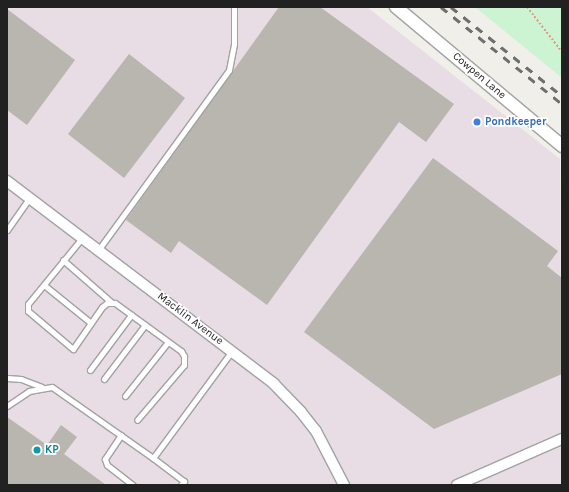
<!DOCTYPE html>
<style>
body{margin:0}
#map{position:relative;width:569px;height:492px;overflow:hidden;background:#f0efe9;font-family:Karla,sans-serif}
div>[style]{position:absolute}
.industrial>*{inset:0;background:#e8dce5}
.park>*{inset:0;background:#ccf4d3}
.building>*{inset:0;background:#b9b5af}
.path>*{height:2px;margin-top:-1px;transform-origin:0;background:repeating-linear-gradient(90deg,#ea9580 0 2px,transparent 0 4px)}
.roads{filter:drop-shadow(1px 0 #a2a2a2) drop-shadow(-1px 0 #a2a2a2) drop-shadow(0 1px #a2a2a2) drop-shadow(0 -1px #a2a2a2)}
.service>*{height:5px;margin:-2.5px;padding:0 2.5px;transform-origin:2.5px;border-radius:2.5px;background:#fff}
.minor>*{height:10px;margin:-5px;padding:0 5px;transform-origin:5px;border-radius:5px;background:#fff}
.tertiary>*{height:12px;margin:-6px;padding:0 6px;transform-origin:6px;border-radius:6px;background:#fff}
.rail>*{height:3px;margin-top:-1.5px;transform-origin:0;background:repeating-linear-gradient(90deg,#6f6f6f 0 8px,transparent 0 16px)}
.dots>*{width:11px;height:11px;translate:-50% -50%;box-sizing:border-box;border:2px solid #fff;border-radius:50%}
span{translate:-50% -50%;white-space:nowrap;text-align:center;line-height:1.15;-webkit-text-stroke:3.5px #fff;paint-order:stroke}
.street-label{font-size:11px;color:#212121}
.shop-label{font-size:11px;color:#366cbe;font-weight:700}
.left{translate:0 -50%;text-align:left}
.culture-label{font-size:11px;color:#0d838f;font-weight:700}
.frame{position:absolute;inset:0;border:8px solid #212121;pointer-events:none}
</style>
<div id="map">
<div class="industrial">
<div style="clip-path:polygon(7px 7px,367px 7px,560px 159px,562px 485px,7px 485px)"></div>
</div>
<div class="park">
<div style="clip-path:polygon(475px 7px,562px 7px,562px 78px)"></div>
</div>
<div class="building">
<div style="clip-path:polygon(279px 7px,320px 7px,454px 104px,426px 142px,399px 122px,267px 305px,179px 241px,171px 253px,126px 220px)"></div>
<div style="clip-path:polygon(7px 9px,75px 60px,27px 125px,7px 110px)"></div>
<div style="clip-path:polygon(129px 54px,185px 98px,124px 178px,68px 134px)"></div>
<div style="clip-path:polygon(433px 158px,558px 251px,547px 266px,562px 278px,562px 374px,434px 429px,304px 332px)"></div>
<div style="clip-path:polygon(7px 417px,47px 445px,61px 425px,77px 437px,64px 454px,106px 485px,7px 485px)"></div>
</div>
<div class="path">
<div style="left:527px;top:7px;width:57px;rotate:52.1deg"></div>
</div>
<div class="roads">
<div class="service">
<div style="left:7px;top:230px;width:39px;rotate:-55deg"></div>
<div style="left:82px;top:238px;width:85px;rotate:129.3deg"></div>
<div style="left:28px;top:304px;width:7px;rotate:90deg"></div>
<div style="left:28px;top:311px;width:59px;rotate:40.2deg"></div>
<div style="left:73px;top:349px;width:51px;rotate:-55.4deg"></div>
<div style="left:102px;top:307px;width:6px;rotate:-39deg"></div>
<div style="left:107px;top:303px;width:8px"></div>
<div style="left:115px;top:303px;width:82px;rotate:36deg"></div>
<div style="left:181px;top:351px;width:6px;rotate:59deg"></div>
<div style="left:184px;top:356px;width:9px;rotate:90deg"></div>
<div style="left:184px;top:365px;width:72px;rotate:130.5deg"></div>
<div style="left:99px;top:249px;width:221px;rotate:-54deg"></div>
<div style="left:229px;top:70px;width:26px;rotate:-79deg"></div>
<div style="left:234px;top:44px;width:37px;rotate:-90deg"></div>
<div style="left:63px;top:260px;width:64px;rotate:41.2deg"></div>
<div style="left:44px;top:285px;width:60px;rotate:39deg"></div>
<div style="left:90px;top:370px;width:69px;rotate:-53.3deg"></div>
<div style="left:7px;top:378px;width:14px;rotate:4deg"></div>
<div style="left:21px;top:379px;width:22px;rotate:21deg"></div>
<div style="left:104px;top:379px;width:68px;rotate:-52.8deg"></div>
<div style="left:125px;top:396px;width:69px;rotate:-51.5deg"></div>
<div style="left:7px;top:406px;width:27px;rotate:-34deg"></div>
<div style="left:29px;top:391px;width:23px;rotate:-10deg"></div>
<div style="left:52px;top:387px;width:123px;rotate:35.1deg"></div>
<div style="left:153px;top:458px;width:133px;rotate:-53.6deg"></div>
<div style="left:121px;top:435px;width:29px;rotate:124deg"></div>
<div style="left:105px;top:459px;width:6px;rotate:72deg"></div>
<div style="left:107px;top:465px;width:33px;rotate:38deg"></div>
<div style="left:153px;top:458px;width:39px;rotate:37deg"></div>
<div style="left:184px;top:481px;width:5px;rotate:127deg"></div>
</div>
<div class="minor">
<div style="left:7px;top:181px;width:335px;rotate:37.2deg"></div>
<div style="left:274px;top:384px;width:39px;rotate:46deg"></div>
<div style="left:301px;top:412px;width:24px;rotate:52deg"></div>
<div style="left:316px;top:431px;width:61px;rotate:62.6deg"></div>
<div style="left:457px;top:485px;width:115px;rotate:-23.7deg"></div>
</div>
<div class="tertiary">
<div style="left:396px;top:7px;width:217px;rotate:39.9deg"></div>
</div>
</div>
<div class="rail">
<div style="left:441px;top:7px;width:155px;rotate:38.7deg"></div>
<div style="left:451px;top:7px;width:142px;rotate:38.7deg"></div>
</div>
<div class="dots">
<div style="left:477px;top:122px;background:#3f7fe0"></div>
<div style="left:37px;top:450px;background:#0f9aa8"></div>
</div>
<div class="street-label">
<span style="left:479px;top:76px;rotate:40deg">Cowpen Lane</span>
<span style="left:190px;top:319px;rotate:37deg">Macklin Avenue</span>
</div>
<div class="shop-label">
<span class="left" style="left:485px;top:122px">Pondkeeper</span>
</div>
<div class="culture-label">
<span class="left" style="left:45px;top:450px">KP</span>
</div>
<div class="frame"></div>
</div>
